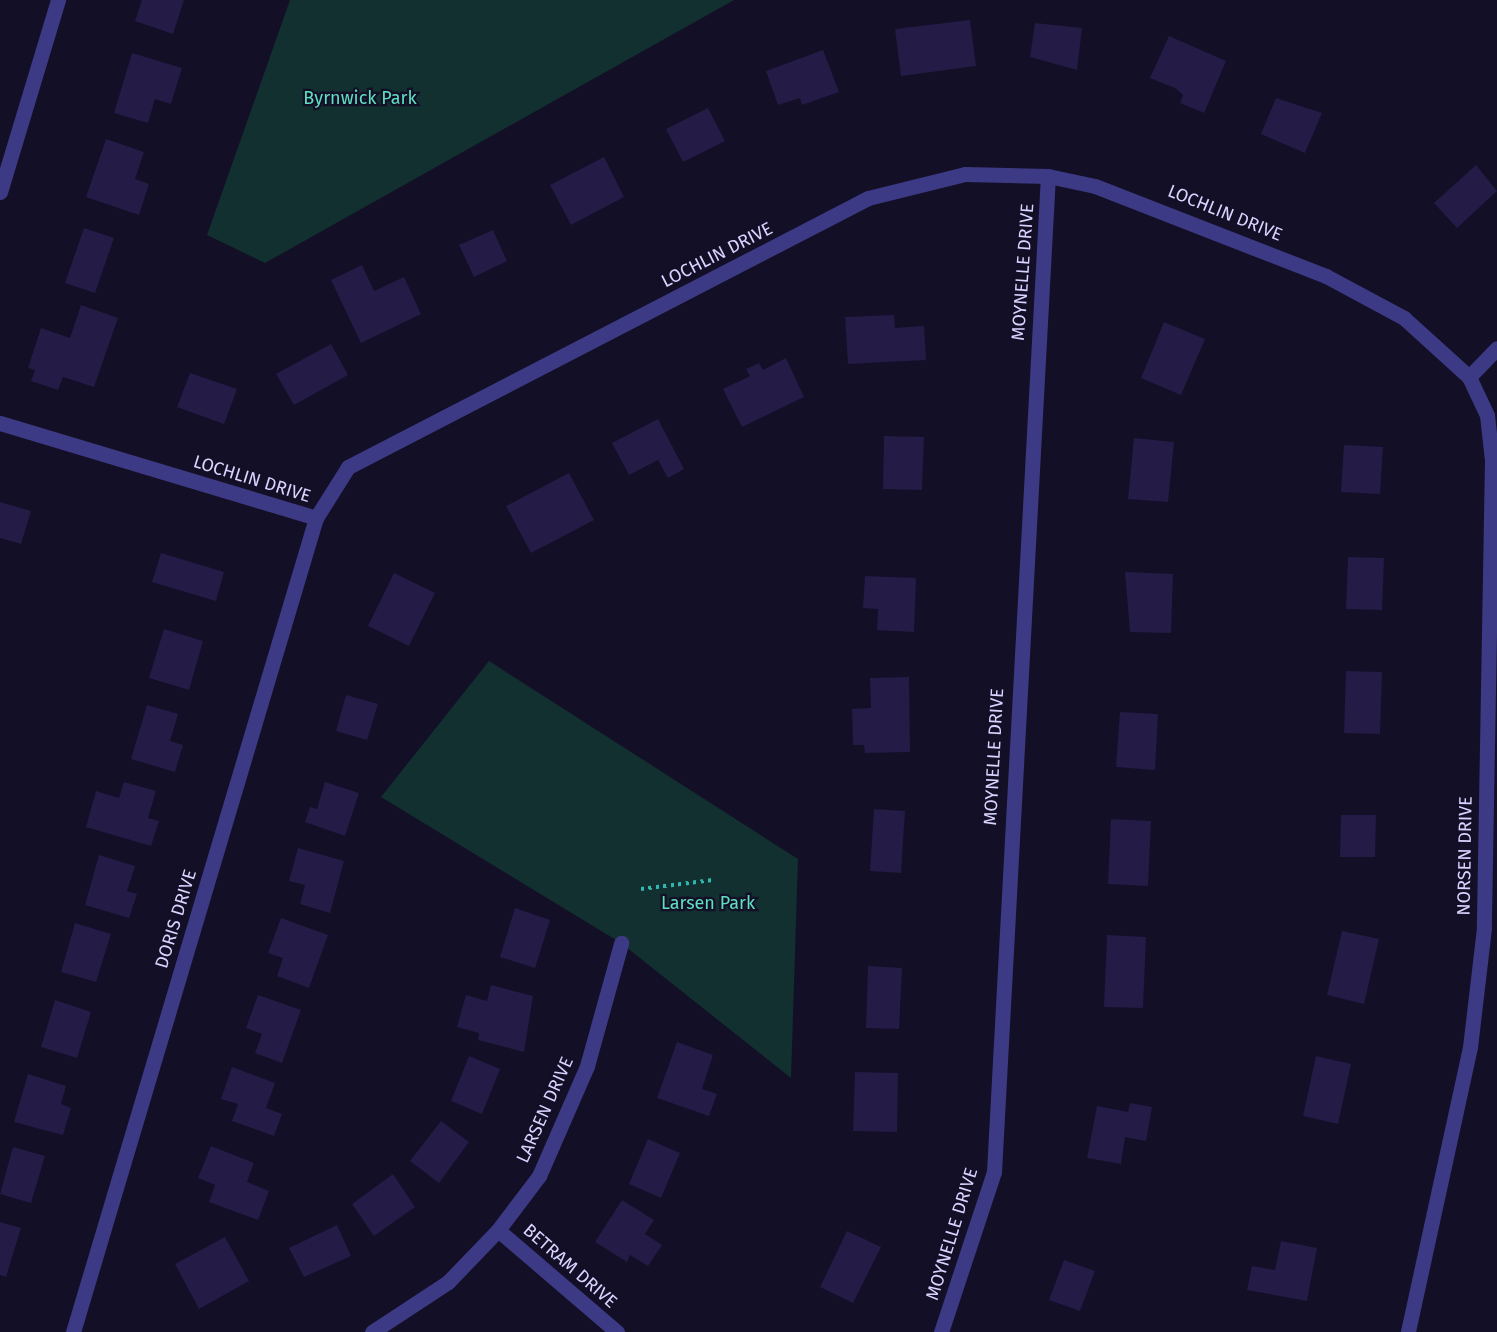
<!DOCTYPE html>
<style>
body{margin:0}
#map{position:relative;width:1497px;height:1332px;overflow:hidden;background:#130f26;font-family:"Fira Sans",sans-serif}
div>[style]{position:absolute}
.green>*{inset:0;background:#12302f}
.building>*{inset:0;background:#241b47}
.path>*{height:4px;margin-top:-2px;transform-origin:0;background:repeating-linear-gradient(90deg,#2fb8b0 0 3px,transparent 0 7.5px)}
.minor>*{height:15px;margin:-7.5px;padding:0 7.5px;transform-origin:7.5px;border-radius:7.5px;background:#3d3a85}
span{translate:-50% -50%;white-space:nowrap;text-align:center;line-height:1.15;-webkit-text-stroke:4.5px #130f26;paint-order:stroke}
.park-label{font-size:18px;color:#5fe0c0}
.street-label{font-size:18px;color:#d9d4ff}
</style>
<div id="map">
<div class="green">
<div style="clip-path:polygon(290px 0,734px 0,265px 263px,207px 235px)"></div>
<div style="clip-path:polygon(489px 661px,798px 859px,791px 1078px,621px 943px,381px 797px)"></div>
</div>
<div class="building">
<div style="clip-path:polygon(142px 0,184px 0,173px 34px,135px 21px)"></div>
<div style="clip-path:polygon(970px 20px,976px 66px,901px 76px,895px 29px)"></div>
<div style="clip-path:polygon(1035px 23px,1082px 28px,1077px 70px,1030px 57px)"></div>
<div style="clip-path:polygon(1169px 36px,1226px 61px,1204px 113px,1180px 103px,1183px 95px,1175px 88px,1150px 78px)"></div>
<div style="clip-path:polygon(823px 50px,839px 92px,802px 105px,800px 98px,778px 105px,766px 71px)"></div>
<div style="clip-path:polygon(132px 53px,182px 68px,171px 104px,155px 99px,148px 123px,114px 113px)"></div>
<div style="clip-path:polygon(1276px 98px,1322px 113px,1305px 153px,1261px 134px)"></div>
<div style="clip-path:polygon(708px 108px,725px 141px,683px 162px,666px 129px)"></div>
<div style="clip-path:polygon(106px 139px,144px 152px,135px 179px,149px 184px,139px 215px,86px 197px)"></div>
<div style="clip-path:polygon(604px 157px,624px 197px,571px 225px,550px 185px)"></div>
<div style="clip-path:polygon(1476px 165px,1497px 191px,1457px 228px,1434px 203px)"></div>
<div style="clip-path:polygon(84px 228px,114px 238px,95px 293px,65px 283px)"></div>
<div style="clip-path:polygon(493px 230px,507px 261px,474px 277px,459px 245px)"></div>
<div style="clip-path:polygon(362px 265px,374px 291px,404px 277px,421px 314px,361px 343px,331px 280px)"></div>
<div style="clip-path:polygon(81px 305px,118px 318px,94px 387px,63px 377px,58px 390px,31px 381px,35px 370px,28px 368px,41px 328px,70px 338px)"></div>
<div style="clip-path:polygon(894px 315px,895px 328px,924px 326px,926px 360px,848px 364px,845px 317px)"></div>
<div style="clip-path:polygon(1164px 322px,1205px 339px,1181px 395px,1141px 378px)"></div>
<div style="clip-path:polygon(331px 344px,348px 375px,294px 405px,276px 374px)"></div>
<div style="clip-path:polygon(786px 358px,804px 397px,742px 427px,723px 389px,750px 376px,746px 369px,759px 363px,763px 370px)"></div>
<div style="clip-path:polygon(190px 373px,237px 389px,224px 424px,177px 407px)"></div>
<div style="clip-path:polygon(658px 419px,684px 469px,668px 478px,658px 460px,629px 475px,612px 443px)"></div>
<div style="clip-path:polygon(884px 436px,924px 437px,922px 490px,883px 489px)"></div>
<div style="clip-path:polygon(1134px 438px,1174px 442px,1168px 502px,1128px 499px)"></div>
<div style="clip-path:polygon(1344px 445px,1383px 447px,1380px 494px,1341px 492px)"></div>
<div style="clip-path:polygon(569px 473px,594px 520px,531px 553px,506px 506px)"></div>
<div style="clip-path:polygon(0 502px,31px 511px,21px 544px,0 538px)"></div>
<div style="clip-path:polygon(161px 553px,224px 572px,216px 601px,152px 582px)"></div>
<div style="clip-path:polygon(1348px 557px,1384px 558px,1382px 610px,1346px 609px)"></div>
<div style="clip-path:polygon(1125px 572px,1173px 574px,1171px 633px,1130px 632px)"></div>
<div style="clip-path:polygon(394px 573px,435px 593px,409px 646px,368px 626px)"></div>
<div style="clip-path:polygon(865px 576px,916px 578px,914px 632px,877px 630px,878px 609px,863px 608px)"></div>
<div style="clip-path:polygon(164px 629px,203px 641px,189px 690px,149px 678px)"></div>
<div style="clip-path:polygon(1346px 671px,1382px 672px,1380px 734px,1344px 733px)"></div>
<div style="clip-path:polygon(909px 677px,910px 752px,865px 753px,864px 745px,853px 745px,852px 709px,871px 708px,870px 678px)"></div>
<div style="clip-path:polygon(346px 695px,378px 704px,367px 740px,336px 731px)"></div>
<div style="clip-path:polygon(147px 705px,178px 714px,170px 741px,183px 745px,175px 772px,131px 759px)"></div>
<div style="clip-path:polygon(1120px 712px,1158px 714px,1155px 770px,1116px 767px)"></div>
<div style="clip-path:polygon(124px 782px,156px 791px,148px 818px,159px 821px,151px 846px,86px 827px,96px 791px,119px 798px)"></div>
<div style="clip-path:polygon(325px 782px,359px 793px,345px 836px,305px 822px,310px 807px,317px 809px)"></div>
<div style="clip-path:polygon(874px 809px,905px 811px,901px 873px,870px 871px)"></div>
<div style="clip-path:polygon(1341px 815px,1376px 815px,1375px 857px,1340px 857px)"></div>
<div style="clip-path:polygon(1111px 819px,1151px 821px,1148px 886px,1108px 884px)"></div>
<div style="clip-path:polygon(298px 848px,344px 861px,330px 913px,300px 904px,305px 885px,289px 881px)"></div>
<div style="clip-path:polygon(99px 855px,135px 866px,127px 891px,137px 894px,129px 918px,85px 905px)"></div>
<div style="clip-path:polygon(515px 908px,550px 920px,535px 968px,500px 957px)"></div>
<div style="clip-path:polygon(281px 918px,328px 935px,309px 988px,277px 976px,283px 958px,268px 953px)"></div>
<div style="clip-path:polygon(75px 923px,111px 934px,96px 982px,61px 972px)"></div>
<div style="clip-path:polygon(1342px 931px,1379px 939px,1364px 1004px,1327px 995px)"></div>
<div style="clip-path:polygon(1107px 935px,1146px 937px,1143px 1008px,1104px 1007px)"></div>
<div style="clip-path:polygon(868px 966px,902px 968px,899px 1029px,866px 1028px)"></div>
<div style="clip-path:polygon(491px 985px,533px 996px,524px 1052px,478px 1040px,479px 1033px,457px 1027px,466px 995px,487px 1001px)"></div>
<div style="clip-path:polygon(258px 995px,301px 1010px,282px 1063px,255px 1053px,262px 1034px,246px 1028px)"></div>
<div style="clip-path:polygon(55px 1000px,91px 1012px,77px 1058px,41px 1047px)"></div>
<div style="clip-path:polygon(677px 1042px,713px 1055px,702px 1089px,717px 1094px,709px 1116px,657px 1098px)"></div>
<div style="clip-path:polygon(469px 1056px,500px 1069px,482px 1114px,451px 1101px)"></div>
<div style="clip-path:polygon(1316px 1056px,1351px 1064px,1338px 1124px,1303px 1116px)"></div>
<div style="clip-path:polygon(232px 1067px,275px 1083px,266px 1108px,282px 1114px,274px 1136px,232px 1121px,238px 1104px,221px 1099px)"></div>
<div style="clip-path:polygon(855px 1072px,898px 1073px,897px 1132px,853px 1131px)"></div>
<div style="clip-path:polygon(28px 1074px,66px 1086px,61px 1104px,71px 1108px,63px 1135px,14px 1122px)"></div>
<div style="clip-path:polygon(1130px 1103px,1152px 1107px,1146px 1141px,1125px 1137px,1121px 1164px,1087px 1158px,1097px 1106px,1128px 1112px)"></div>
<div style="clip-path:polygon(441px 1121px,469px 1142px,439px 1183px,410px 1161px)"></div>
<div style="clip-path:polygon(648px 1139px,680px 1153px,661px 1198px,629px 1184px)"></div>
<div style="clip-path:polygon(211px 1146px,254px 1163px,247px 1182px,269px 1191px,258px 1220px,209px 1202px,215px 1185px,198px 1178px)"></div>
<div style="clip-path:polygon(13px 1147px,45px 1156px,31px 1203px,0 1194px)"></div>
<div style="clip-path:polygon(393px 1174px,415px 1207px,374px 1236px,352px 1204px)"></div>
<div style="clip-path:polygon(622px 1200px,654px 1220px,645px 1234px,662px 1245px,648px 1266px,630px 1255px,627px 1262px,595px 1242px)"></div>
<div style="clip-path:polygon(0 1222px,21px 1228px,6px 1277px,0 1275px)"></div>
<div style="clip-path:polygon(337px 1225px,351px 1256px,304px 1277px,289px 1248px)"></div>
<div style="clip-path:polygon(847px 1231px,881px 1247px,853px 1303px,820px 1287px)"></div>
<div style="clip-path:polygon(225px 1237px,249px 1281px,199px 1309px,175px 1264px)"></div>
<div style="clip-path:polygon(1281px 1241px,1317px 1248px,1307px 1301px,1247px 1290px,1252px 1266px,1275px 1270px)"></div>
<div style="clip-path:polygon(1064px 1260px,1095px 1271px,1080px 1311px,1049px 1300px)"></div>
</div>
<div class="path">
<div style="left:641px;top:889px;width:72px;rotate:-7.2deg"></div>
</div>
<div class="minor">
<div style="left:0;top:192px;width:201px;rotate:-73.2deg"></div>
<div style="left:1469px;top:377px;width:40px;rotate:-46deg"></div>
<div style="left:0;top:423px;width:330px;rotate:16.7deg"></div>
<div style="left:316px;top:518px;width:60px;rotate:-57.9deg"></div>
<div style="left:348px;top:467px;width:585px;rotate:-27.35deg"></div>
<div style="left:868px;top:198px;width:100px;rotate:-13.9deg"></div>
<div style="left:965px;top:174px;width:83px;rotate:1.4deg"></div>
<div style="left:1048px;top:176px;width:48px;rotate:12deg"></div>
<div style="left:1095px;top:186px;width:248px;rotate:21.3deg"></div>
<div style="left:1326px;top:276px;width:89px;rotate:28.3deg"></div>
<div style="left:1404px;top:318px;width:88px;rotate:42.2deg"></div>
<div style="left:1469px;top:377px;width:42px;rotate:64.7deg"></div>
<div style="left:1487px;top:415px;width:45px;rotate:83.7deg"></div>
<div style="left:1492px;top:460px;width:468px;rotate:91deg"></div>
<div style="left:1484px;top:928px;width:120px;rotate:96.7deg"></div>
<div style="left:1470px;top:1047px;width:292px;rotate:102.3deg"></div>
<div style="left:498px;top:1230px;width:157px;rotate:40.6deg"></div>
<div style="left:73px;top:1332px;width:849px;rotate:-73.38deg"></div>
<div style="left:372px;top:1332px;width:91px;rotate:-33.3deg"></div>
<div style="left:448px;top:1282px;width:72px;rotate:-46.1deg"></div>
<div style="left:498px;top:1230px;width:68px;rotate:-52.8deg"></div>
<div style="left:539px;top:1176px;width:120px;rotate:-66.4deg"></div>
<div style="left:587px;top:1066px;width:128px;rotate:-74.5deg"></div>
<div style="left:941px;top:1332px;width:169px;rotate:-71.7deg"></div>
<div style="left:994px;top:1172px;width:997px;rotate:-86.9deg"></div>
</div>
<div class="park-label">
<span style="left:360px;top:98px">Byrnwick Park</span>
<span style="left:708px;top:903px">Larsen Park</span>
</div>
<div class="street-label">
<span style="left:1225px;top:213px;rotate:22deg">LOCHLIN DRIVE</span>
<span style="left:717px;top:255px;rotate:-27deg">LOCHLIN DRIVE</span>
<span style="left:1023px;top:272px;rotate:-86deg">MOYNELLE DRIVE</span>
<span style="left:252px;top:479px;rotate:17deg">LOCHLIN DRIVE</span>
<span style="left:994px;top:757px;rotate:-87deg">MOYNELLE DRIVE</span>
<span style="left:1465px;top:856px;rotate:-89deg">NORSEN DRIVE</span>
<span style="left:176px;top:919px;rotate:-73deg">DORIS DRIVE</span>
<span style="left:545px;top:1110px;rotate:-66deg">LARSEN DRIVE</span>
<span style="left:952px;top:1234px;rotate:-73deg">MOYNELLE DRIVE</span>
<span style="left:570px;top:1266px;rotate:41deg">BETRAM DRIVE</span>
</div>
</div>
